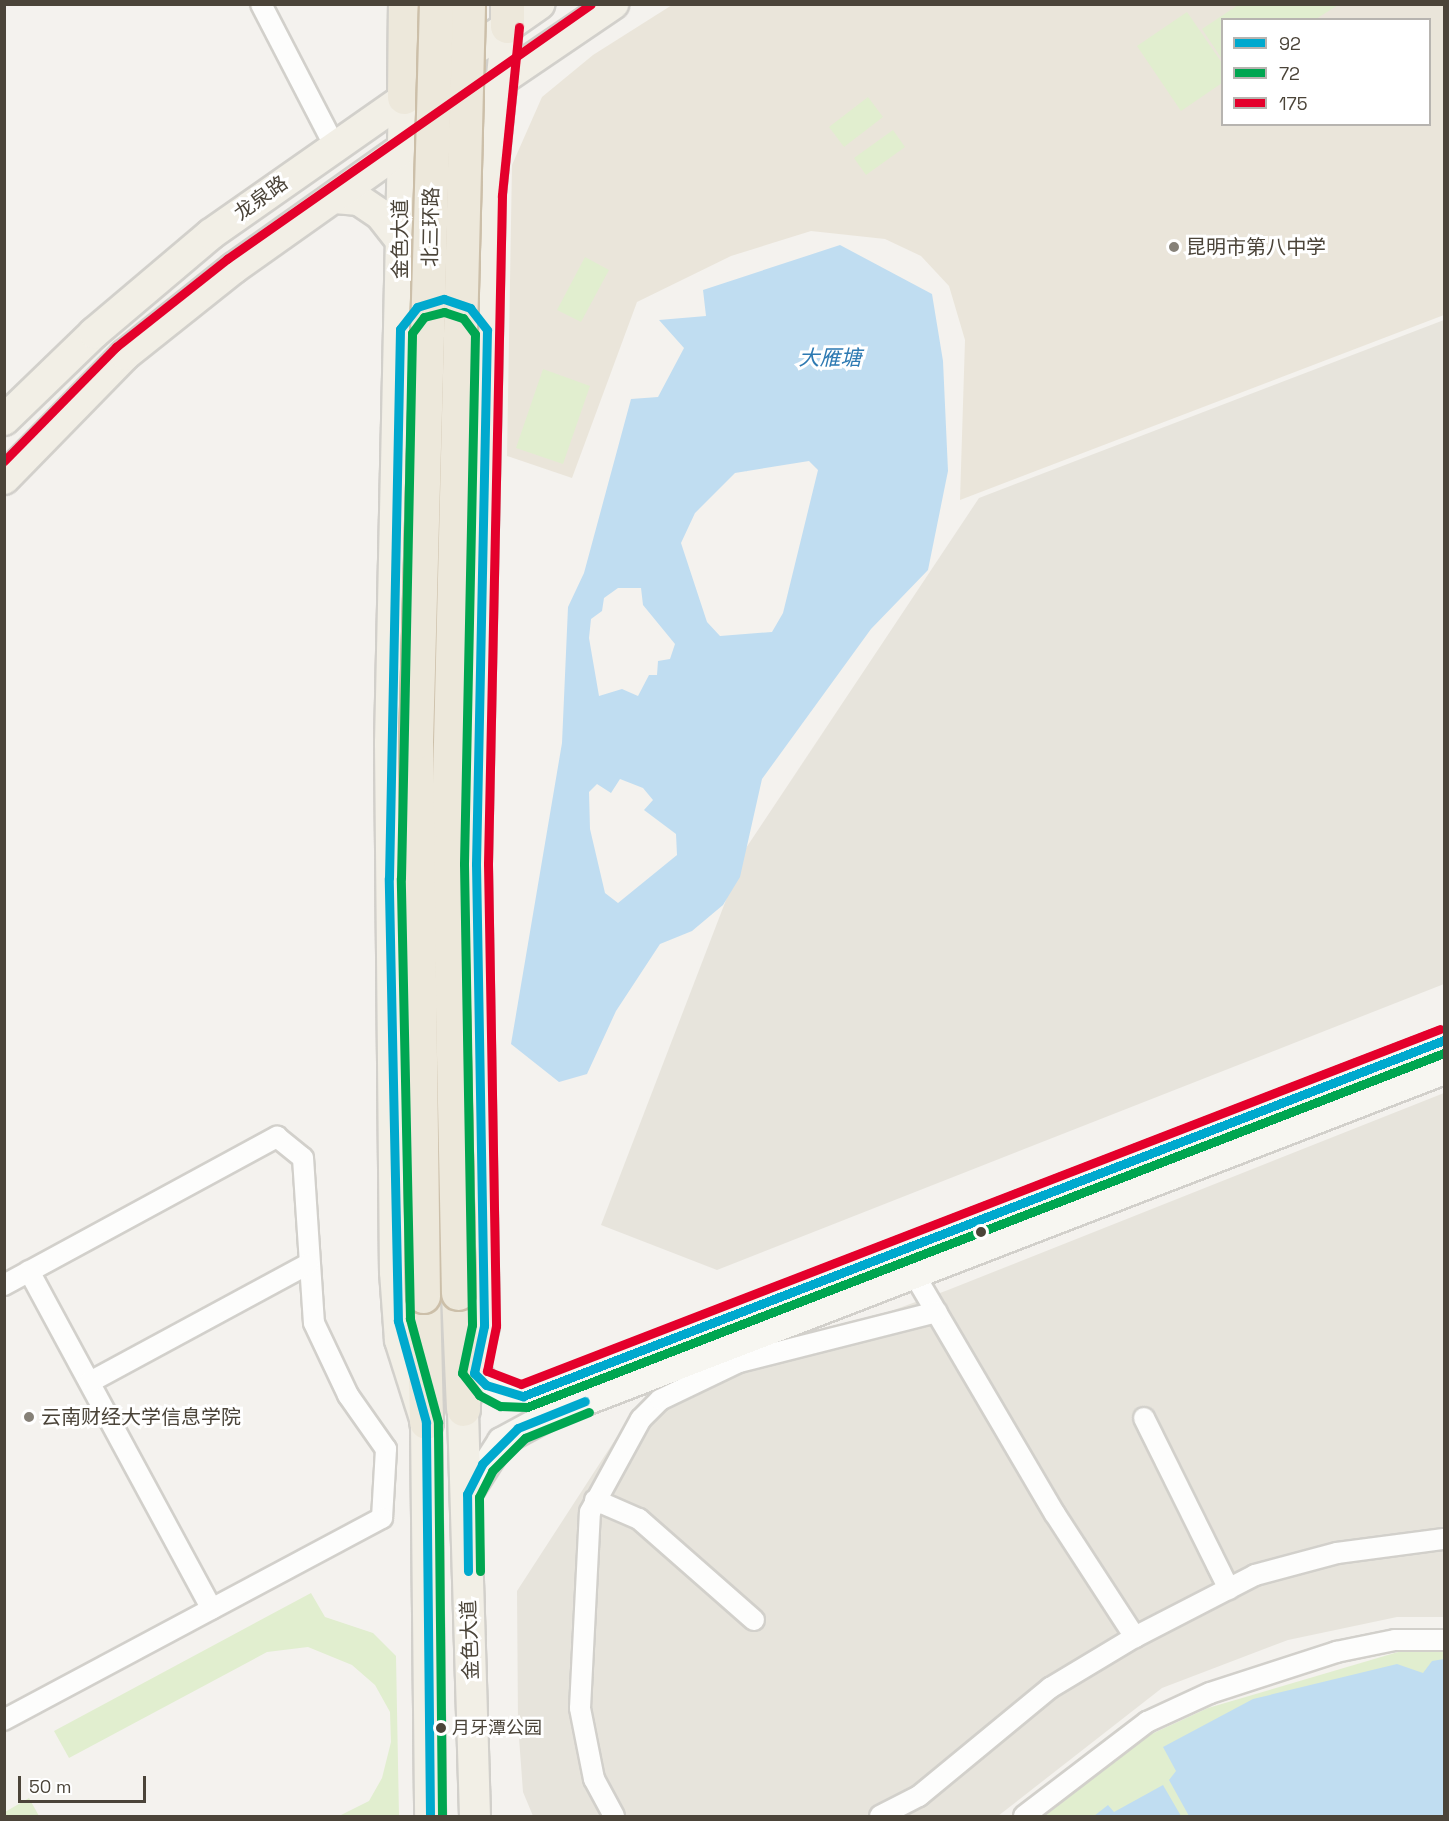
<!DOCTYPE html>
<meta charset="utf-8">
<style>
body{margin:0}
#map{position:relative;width:1449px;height:1821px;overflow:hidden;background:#f4f2ee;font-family:"Space Grotesk","Noto Sans SC",sans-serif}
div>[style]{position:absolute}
.residential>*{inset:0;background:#e7e4dc}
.education>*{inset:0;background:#eae5da}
.green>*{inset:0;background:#e1eecf}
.water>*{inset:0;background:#c0ddf1}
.roads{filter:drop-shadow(2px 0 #d2d0cb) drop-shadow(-2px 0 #d2d0cb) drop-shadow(0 2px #d2d0cb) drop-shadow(0 -2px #d2d0cb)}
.street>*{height:20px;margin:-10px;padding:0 10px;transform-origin:10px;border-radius:10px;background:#fdfdfc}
.secondary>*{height:27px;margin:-13.5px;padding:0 13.5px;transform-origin:13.5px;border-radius:13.5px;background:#f7f6f1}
.primary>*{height:30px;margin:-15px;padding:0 15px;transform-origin:15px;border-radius:15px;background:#f2efe6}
.highway>*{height:33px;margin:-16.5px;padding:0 16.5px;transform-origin:16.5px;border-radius:16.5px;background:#ede8db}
.bridges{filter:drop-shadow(2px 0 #ccbfa9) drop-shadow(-2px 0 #ccbfa9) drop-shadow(0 2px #ccbfa9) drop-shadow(0 -2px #ccbfa9)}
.highway-bridge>*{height:33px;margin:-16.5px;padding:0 16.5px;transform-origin:16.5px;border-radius:16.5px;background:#ede8db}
.bus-1>*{height:9px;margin:-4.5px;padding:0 4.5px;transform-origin:4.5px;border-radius:4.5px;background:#00a9ce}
.bus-2>*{height:9px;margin:-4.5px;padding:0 4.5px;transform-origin:4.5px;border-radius:4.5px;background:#00a651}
.bus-3>*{height:9px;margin:-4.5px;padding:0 4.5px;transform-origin:4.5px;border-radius:4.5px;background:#e4002b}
.dots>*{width:16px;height:16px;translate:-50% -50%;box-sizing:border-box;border:3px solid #fff;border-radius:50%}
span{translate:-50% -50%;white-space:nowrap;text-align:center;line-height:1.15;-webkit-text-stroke:6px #fff;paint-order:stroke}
.bus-label{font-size:18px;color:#4b4439}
.left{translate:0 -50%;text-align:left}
.street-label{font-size:20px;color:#4b4439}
.poi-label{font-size:20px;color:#4b4439}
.water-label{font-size:21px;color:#2e7ab2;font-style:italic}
.frame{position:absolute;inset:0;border:6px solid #4b4439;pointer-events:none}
.legend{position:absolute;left:1221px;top:18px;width:210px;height:108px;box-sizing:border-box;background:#fff;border:2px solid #b7b4b0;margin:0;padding:8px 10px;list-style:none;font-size:18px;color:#4b4439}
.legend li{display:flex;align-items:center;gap:12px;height:30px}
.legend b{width:30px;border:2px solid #b7b4b0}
.scale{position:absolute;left:18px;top:1776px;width:128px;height:27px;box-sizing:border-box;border:3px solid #4b4439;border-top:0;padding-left:8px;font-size:18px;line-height:21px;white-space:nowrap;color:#4b4439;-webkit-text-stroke:4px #fff;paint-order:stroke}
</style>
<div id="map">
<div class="residential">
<div style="clip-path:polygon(1444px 320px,1444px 984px,717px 1270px,601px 1225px,746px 848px,979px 498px)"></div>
<div style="clip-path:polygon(1444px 1093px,1444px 1617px,1397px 1617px,1288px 1640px,1162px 1688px,998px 1816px,533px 1816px,523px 1792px,518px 1724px,517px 1591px,622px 1429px,658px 1397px,948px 1290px)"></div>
</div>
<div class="education">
<div style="clip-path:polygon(evenodd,672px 5px,1444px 5px,1444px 315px,960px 500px,965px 340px,949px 286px,921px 256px,885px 239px,811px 231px,731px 256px,637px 302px,572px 478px,507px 456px,512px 165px,542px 97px,593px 55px,672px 5px,1222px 20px,1430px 20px,1430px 124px,1222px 124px,1222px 20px)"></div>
</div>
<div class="green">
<div style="clip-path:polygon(1238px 5px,1238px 4px,1338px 5px,1316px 19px,1222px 20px,1222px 59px,1202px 29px)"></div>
<div style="clip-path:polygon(1187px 12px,1222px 63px,1222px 83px,1181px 111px,1137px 46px)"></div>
<div style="clip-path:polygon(868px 97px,883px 117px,844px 147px,829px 127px)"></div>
<div style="clip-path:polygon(893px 130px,905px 147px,866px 175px,854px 158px)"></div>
<div style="clip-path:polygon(585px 257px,609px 270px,581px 322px,557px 310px)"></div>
<div style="clip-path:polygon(543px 369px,590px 386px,563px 464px,516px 448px)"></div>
<div style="clip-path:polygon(311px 1593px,325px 1617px,373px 1633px,396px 1656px,399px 1816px,339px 1816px,369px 1801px,382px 1778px,391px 1742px,390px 1712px,375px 1685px,352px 1665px,308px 1647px,267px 1652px,69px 1758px,54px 1731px)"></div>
<div style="clip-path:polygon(1398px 1652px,1444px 1652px,1444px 1816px,1043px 1816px,1145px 1737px,1208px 1708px)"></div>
<div style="clip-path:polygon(29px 1798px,39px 1816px,5px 1816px,5px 1812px)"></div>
</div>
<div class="water">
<div style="clip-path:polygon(evenodd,840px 245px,932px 294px,943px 361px,948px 471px,928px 570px,871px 629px,762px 779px,740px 877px,723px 905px,692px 931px,660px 944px,616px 1011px,587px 1074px,559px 1082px,511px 1044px,562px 743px,568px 607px,584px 573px,631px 399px,658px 397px,684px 348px,659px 320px,706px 316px,703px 290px,840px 245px,809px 461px,818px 470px,783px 613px,772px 632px,720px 636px,707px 622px,681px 543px,695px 513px,735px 473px,809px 461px,840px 245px,618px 588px,641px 588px,643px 605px,675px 644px,670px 659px,658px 661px,657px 675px,649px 675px,638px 696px,622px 689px,599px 696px,589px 638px,591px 619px,602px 611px,604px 598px,618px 588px,840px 245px,620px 779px,643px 788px,653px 800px,644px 810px,676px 834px,677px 855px,618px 903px,605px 893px,590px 829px,589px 792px,597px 784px,611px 793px,620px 779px)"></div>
<div style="clip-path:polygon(1444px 1659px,1444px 1816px,1189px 1816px,1169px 1780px,1176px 1771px,1163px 1747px,1253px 1699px,1397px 1664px,1423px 1673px,1432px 1661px)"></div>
<div style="clip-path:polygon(1163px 1785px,1181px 1816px,1094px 1816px,1108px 1805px,1114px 1812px)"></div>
</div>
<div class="roads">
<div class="street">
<div style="left:261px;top:4px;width:159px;rotate:62.6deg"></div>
<div style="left:29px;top:1271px;width:384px;rotate:61.6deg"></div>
<div style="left:914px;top:1274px;width:278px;rotate:59.6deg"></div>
<div style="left:1055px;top:1514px;width:147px;rotate:57deg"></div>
<div style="left:4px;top:1285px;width:311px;rotate:-28.5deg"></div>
<div style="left:277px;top:1137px;width:33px;rotate:39deg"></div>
<div style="left:303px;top:1158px;width:165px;rotate:86.2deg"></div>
<div style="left:314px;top:1323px;width:80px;rotate:64.7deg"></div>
<div style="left:348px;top:1395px;width:66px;rotate:54.9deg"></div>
<div style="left:386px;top:1449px;width:69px;rotate:93.3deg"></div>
<div style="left:382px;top:1518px;width:429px;rotate:151.9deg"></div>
<div style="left:90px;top:1382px;width:248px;rotate:-28.4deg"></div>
<div style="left:1144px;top:1418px;width:191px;rotate:63.6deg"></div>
<div style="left:595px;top:1500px;width:48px;rotate:23.4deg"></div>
<div style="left:639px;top:1519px;width:153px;rotate:41.3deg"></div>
<div style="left:614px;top:1816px;width:42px;rotate:-118.4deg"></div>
<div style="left:594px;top:1779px;width:72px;rotate:-101.2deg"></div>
<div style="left:580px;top:1708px;width:196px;rotate:-87.1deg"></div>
<div style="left:590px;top:1512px;width:106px;rotate:-61.3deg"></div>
<div style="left:641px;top:1419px;width:27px;rotate:-45deg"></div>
<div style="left:660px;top:1400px;width:88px;rotate:-25.7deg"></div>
<div style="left:739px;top:1362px;width:204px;rotate:-14.2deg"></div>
<div style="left:880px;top:1816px;width:44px;rotate:-27.1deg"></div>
<div style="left:919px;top:1796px;width:170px;rotate:-39.5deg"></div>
<div style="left:1050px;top:1688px;width:99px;rotate:-31deg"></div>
<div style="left:1135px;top:1637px;width:135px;rotate:-27.3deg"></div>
<div style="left:1255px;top:1575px;width:85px;rotate:-15deg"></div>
<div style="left:1337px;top:1553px;width:108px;rotate:-7.5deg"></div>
<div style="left:1024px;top:1816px;width:155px;rotate:-37.4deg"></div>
<div style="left:1147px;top:1722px;width:69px;rotate:-24.7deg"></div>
<div style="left:1210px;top:1693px;width:133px;rotate:-18deg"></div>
<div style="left:1336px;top:1652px;width:60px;rotate:-11.5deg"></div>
<div style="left:1395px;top:1640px;width:49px"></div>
</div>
<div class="secondary">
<div style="left:465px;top:1353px;width:38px;rotate:57deg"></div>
<div style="left:486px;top:1385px;width:18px;rotate:29deg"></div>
<div style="left:502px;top:1394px;width:21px;rotate:5deg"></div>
<div style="left:523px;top:1396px;width:987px;rotate:-21.13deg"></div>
<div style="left:467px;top:1494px;width:63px;rotate:-57.3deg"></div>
<div style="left:501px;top:1441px;width:57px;rotate:-28.4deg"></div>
<div style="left:551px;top:1414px;width:957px;rotate:-21.07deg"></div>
</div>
<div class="primary">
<div style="left:491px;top:87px;width:148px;rotate:-34.2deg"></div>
<div style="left:404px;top:97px;width:646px;rotate:91.24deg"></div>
<div style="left:390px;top:743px;width:529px;rotate:89.46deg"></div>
<div style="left:395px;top:1272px;width:68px;rotate:85.8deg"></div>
<div style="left:400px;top:1340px;width:86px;rotate:72.4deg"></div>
<div style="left:426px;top:1422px;width:394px;rotate:89.4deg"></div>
<div style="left:335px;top:198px;width:24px;rotate:5deg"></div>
<div style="left:359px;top:200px;width:25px;rotate:34deg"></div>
<div style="left:380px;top:214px;width:29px;rotate:52deg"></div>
<div style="left:4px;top:420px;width:125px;rotate:-44deg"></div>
<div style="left:94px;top:333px;width:153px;rotate:-40.2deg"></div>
<div style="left:211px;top:234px;width:401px;rotate:-35deg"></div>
<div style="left:4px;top:479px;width:173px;rotate:-45.7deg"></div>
<div style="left:125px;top:355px;width:139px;rotate:-38.6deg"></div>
<div style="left:234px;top:268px;width:218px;rotate:-35.3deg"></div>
<div style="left:475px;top:1816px;width:407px;rotate:-91.7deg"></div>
<div style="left:463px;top:1409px;width:86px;rotate:-75.8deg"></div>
<div style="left:484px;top:1326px;width:462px;rotate:-91deg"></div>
<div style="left:476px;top:864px;width:670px;rotate:-88.8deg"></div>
<div style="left:490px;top:194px;width:169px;rotate:-84.2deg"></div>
</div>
<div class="highway">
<div style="left:507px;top:26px;width:22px;rotate:-90deg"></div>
<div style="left:404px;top:97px;width:93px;rotate:-89.4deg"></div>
<div style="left:458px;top:1293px;width:116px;rotate:87.5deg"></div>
<div style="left:423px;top:1296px;width:126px;rotate:88.6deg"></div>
</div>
</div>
<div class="bridges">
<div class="highway-bridge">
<div style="left:458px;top:1293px;width:469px;rotate:-91.2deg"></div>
<div style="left:448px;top:824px;width:820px;rotate:-88.6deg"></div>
<div style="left:423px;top:1296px;width:554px;rotate:-90.72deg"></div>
<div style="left:416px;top:742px;width:738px;rotate:-88.45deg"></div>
</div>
</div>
<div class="bus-1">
<div style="left:468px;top:1571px;width:77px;rotate:-90.7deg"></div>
<div style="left:467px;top:1494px;width:34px;rotate:-63deg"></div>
<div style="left:482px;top:1464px;width:51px;rotate:-45deg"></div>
<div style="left:518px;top:1428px;width:72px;rotate:-21.9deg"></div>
<div style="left:430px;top:1816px;width:394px;rotate:-90.6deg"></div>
<div style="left:426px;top:1422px;width:105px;rotate:-105.5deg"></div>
<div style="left:398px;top:1321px;width:443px;rotate:-91.2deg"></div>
<div style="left:389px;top:878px;width:549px;rotate:-88.85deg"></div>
<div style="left:400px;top:329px;width:28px;rotate:-52deg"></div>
<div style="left:417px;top:307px;width:28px;rotate:-17deg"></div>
<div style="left:444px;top:299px;width:28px;rotate:19deg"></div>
<div style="left:470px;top:308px;width:28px;rotate:52deg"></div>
<div style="left:487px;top:330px;width:534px;rotate:91.18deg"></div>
<div style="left:476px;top:864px;width:462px;rotate:89deg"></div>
<div style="left:484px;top:1326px;width:48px;rotate:102deg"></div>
<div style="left:474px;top:1373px;width:17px;rotate:45deg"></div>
<div style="left:486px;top:1385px;width:39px;rotate:17deg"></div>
<div style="left:523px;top:1396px;width:987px;rotate:-21.13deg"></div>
</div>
<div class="bus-2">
<div style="left:480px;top:1571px;width:74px;rotate:-90.8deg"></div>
<div style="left:479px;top:1497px;width:29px;rotate:-63deg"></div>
<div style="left:492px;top:1471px;width:47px;rotate:-45deg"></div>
<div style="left:525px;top:1438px;width:69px;rotate:-22.1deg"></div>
<div style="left:442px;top:1816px;width:394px;rotate:-90.6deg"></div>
<div style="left:438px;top:1422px;width:107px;rotate:-105.2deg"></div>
<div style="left:410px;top:1319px;width:441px;rotate:-91.2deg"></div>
<div style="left:401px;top:878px;width:545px;rotate:-88.84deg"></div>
<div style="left:412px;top:333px;width:20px;rotate:-53deg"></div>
<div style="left:424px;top:317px;width:21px;rotate:-14deg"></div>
<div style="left:444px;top:312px;width:20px;rotate:18deg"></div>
<div style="left:463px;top:318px;width:20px;rotate:53deg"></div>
<div style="left:475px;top:334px;width:530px;rotate:91.19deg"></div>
<div style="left:464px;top:864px;width:461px;rotate:89deg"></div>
<div style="left:472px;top:1325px;width:49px;rotate:101.8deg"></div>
<div style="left:462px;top:1373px;width:28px;rotate:52deg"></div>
<div style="left:479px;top:1395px;width:24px;rotate:28deg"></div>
<div style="left:500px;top:1406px;width:27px;rotate:2deg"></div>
<div style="left:527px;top:1407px;width:983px;rotate:-21.11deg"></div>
</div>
<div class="bus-3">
<div style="left:519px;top:27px;width:169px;rotate:95.8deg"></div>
<div style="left:502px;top:195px;width:669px;rotate:91.2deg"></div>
<div style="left:488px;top:864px;width:462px;rotate:89deg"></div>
<div style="left:496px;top:1326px;width:46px;rotate:101.3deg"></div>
<div style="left:487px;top:1371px;width:36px;rotate:21deg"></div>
<div style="left:521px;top:1384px;width:985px;rotate:-21.12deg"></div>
<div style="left:4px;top:461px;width:160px;rotate:-45.5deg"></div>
<div style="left:116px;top:347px;width:142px;rotate:-38.4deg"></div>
<div style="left:227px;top:259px;width:444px;rotate:-35deg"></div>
</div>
<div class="dots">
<div style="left:1174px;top:247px;background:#868178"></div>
<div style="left:981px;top:1232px;background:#4b4439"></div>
<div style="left:29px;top:1417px;background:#868178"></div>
<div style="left:441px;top:1728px;background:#4b4439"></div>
</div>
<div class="bus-label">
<span class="left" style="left:452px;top:1728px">月牙潭公园</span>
</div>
<div class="street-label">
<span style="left:261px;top:198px;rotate:-36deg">龙泉路</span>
<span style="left:431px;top:227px;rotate:-89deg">北三环路</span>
<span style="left:400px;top:239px;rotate:-90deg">金色大道</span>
<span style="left:470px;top:1640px;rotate:-92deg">金色大道</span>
</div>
<div class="poi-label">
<span class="left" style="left:1186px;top:247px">昆明市第八中学</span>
<span class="left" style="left:41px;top:1417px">云南财经大学信息学院</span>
</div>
<div class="water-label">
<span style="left:830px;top:358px">大雁塘</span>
</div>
<div class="frame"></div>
<ul class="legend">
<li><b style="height:8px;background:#00a9ce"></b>92</li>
<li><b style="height:8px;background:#00a651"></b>72</li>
<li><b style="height:8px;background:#e4002b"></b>175</li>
</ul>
<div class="scale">50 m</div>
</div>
